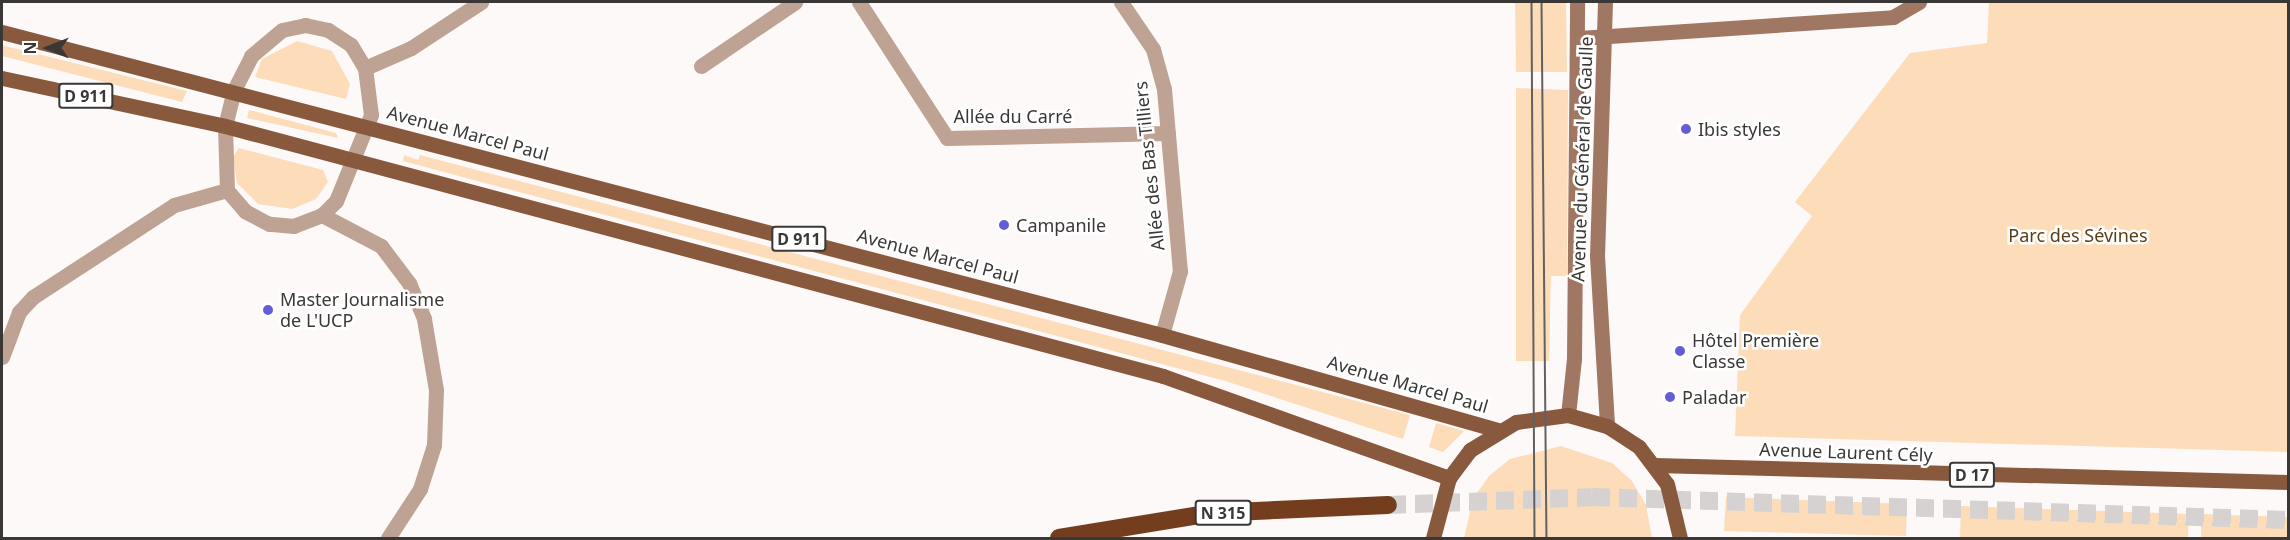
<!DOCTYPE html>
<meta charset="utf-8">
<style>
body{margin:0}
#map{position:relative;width:2290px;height:540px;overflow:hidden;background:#fdf9f8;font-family:"Noto Sans",sans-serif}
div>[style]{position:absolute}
.green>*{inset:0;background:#fcdcb9}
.highway-tunnel>*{height:18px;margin-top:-9px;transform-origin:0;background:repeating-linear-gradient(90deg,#d6d2d1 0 18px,transparent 0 27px)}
.street>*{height:15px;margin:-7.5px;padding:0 7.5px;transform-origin:7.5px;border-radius:7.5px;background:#bea293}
.secondary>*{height:15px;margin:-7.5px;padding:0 7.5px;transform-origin:7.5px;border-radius:7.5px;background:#a07762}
.primary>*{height:15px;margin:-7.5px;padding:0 7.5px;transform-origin:7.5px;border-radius:7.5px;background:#89593e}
.highway>*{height:18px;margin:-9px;padding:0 9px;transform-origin:9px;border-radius:9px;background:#743e1e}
.tram>*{height:1.5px;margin:-0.75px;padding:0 0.75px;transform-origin:0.75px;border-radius:0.75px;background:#636160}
.dots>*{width:16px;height:16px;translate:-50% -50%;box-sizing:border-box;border:3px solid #fff;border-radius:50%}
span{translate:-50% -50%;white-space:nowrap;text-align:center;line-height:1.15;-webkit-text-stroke:5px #fff;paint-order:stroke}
.shield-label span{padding:2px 4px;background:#fff;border:2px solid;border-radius:4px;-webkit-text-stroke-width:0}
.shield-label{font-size:16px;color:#393837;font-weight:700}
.street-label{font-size:18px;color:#393837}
.poi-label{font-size:18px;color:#393837}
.left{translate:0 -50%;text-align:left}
.park-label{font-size:18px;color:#5c3d13}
.frame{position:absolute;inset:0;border:3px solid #393837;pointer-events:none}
.north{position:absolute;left:18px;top:18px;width:60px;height:60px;-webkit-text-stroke:4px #fff;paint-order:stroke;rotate:270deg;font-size:16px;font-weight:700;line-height:24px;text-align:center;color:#393837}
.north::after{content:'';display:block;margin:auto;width:21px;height:27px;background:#393837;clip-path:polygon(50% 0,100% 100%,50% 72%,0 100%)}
</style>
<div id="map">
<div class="green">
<div style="clip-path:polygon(1515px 2px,1566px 2px,1567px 72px,1516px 72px)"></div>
<div style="clip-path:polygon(1989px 2px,2288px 2px,2288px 452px,1735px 436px,1740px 315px,1812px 216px,1795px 202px,1910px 53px,1987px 43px)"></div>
<div style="clip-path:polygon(297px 41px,332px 51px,350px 84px,346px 99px,255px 77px,262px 59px)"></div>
<div style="clip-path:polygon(2px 45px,9px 47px,187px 91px,182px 102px,2px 56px)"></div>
<div style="clip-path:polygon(1516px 88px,1568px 90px,1567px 276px,1551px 276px,1549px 361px,1516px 361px)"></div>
<div style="clip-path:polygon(249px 110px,336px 133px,338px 138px,247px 118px)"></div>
<div style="clip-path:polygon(239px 148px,323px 170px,328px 182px,316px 199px,292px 209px,258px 204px,237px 183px,233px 157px)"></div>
<div style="clip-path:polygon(404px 155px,418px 160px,420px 155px,1410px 415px,1403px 439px,1225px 381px,403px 161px)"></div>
<div style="clip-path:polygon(1436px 423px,1464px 431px,1443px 452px,1429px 447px)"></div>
<div style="clip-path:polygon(1561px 446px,1612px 463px,1632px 481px,1646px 505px,1652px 538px,1464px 538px,1473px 499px,1489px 476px,1510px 459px)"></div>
<div style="clip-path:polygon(1726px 497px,1907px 504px,1906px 536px,1724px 531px)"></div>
<div style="clip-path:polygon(1961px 506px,2189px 514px,2188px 538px,1960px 538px)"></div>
<div style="clip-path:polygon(2201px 514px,2288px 517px,2288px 538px,2201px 538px)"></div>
</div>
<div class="highway-tunnel">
<div style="left:1388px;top:505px;width:204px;rotate:-2.2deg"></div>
<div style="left:1592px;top:497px;width:696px;rotate:1.89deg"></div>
</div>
<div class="street">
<div style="left:859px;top:2px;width:162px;rotate:57.1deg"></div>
<div style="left:947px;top:138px;width:221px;rotate:-1.3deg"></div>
<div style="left:1121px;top:2px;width:57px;rotate:55.8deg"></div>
<div style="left:1153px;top:49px;width:41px;rotate:74.6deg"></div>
<div style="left:1164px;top:89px;width:183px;rotate:85deg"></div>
<div style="left:1180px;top:271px;width:66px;rotate:105.7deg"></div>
<div style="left:305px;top:25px;width:24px;rotate:12deg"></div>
<div style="left:328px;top:30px;width:27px;rotate:33deg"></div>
<div style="left:351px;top:45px;width:27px;rotate:59deg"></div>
<div style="left:365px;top:68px;width:47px;rotate:82.7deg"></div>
<div style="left:371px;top:115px;width:93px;rotate:112.1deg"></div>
<div style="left:336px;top:201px;width:20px;rotate:135deg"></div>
<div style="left:322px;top:215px;width:30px;rotate:159deg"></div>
<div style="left:294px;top:226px;width:25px;rotate:-175deg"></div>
<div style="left:269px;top:224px;width:27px;rotate:-152deg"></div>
<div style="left:245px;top:211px;width:28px;rotate:-131deg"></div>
<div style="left:227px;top:190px;width:64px;rotate:-91.8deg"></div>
<div style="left:225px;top:126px;width:37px;rotate:-76deg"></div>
<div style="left:234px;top:90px;width:38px;rotate:-63deg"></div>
<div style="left:251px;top:56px;width:40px;rotate:-40deg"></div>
<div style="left:282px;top:30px;width:24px;rotate:-12deg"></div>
<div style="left:701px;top:66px;width:114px;rotate:-34.2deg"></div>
<div style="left:365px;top:68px;width:50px;rotate:-23.5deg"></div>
<div style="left:411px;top:48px;width:84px;rotate:-33.3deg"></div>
<div style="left:322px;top:215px;width:67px;rotate:27.7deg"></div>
<div style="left:381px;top:246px;width:46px;rotate:52.9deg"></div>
<div style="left:409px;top:283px;width:39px;rotate:67deg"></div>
<div style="left:424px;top:319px;width:72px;rotate:80.4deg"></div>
<div style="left:436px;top:390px;width:55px;rotate:92.1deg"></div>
<div style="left:434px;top:445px;width:46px;rotate:107.7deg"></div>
<div style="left:420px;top:489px;width:59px;rotate:123.1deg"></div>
<div style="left:2px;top:357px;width:48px;rotate:-69.3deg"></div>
<div style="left:19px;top:312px;width:21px;rotate:-47deg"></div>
<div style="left:33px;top:297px;width:168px;rotate:-33.1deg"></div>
<div style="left:174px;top:205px;width:55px;rotate:-15.8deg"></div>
</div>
<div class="secondary">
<div style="left:1605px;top:2px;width:254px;rotate:91.8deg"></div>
<div style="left:1597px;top:256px;width:170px;rotate:86.6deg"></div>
<div style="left:1579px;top:38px;width:315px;rotate:-3.8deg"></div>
<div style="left:1893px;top:17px;width:30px;rotate:-30deg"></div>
<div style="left:1568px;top:415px;width:56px;rotate:-83.9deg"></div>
<div style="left:1574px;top:359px;width:357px;rotate:-89.5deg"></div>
</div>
<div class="primary">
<div style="left:2px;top:32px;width:1199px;rotate:14.64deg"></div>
<div style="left:1162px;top:335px;width:348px;rotate:15.8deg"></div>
<div style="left:2px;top:78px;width:228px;rotate:12.1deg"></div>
<div style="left:225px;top:126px;width:971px;rotate:14.92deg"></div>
<div style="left:1163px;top:376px;width:304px;rotate:19.6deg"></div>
<div style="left:1655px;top:465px;width:633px;rotate:1.54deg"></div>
<div style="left:1433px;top:538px;width:62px;rotate:-75.1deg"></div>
<div style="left:1449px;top:478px;width:35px;rotate:-53deg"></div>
<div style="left:1470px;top:450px;width:54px;rotate:-31.3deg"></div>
<div style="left:1516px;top:422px;width:52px;rotate:-7.7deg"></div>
<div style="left:1568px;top:415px;width:41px;rotate:15.8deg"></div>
<div style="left:1607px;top:426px;width:38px;rotate:33deg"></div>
<div style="left:1639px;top:447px;width:46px;rotate:52.9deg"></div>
<div style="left:1667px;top:484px;width:56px;rotate:76.5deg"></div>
</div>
<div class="highway">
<div style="left:1059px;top:538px;width:154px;rotate:-9.3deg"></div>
<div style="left:1211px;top:513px;width:177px;rotate:-2.6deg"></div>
</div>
<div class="tram">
<div style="left:1532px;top:2px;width:536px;rotate:89.68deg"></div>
<div style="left:1542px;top:2px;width:536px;rotate:89.47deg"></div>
</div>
<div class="dots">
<div style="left:1686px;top:129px;background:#645dd6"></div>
<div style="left:1004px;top:225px;background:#645dd6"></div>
<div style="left:268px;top:310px;background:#645dd6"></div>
<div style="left:1680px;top:351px;background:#645dd6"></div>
<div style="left:1670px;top:397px;background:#645dd6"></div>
</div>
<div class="shield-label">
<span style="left:86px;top:96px">D 911</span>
<span style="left:799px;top:239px">D 911</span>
<span style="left:1972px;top:475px">D 17</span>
<span style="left:1223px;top:513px">N 315</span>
</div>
<div class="street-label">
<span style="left:1013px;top:116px">Allée du Carré</span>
<span style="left:468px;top:133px;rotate:15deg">Avenue Marcel Paul</span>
<span style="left:1582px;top:159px;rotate:-88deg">Avenue du Général de Gaulle</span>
<span style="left:1149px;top:166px;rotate:-96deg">Allée des Bas Tilliers</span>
<span style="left:938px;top:256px;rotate:15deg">Avenue Marcel Paul</span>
<span style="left:1408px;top:384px;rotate:16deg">Avenue Marcel Paul</span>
<span style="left:1846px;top:452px;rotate:2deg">Avenue Laurent Cély</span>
</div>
<div class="poi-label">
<span class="left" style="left:1698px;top:129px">Ibis styles</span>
<span class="left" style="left:1016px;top:225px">Campanile</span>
<span class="left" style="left:280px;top:310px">Master Journalisme<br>de L'UCP</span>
<span class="left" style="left:1692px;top:351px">Hôtel Première<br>Classe</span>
<span class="left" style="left:1682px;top:397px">Paladar</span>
</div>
<div class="park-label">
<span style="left:2078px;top:235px">Parc des Sévines</span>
</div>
<div class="frame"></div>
<div class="north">N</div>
</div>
